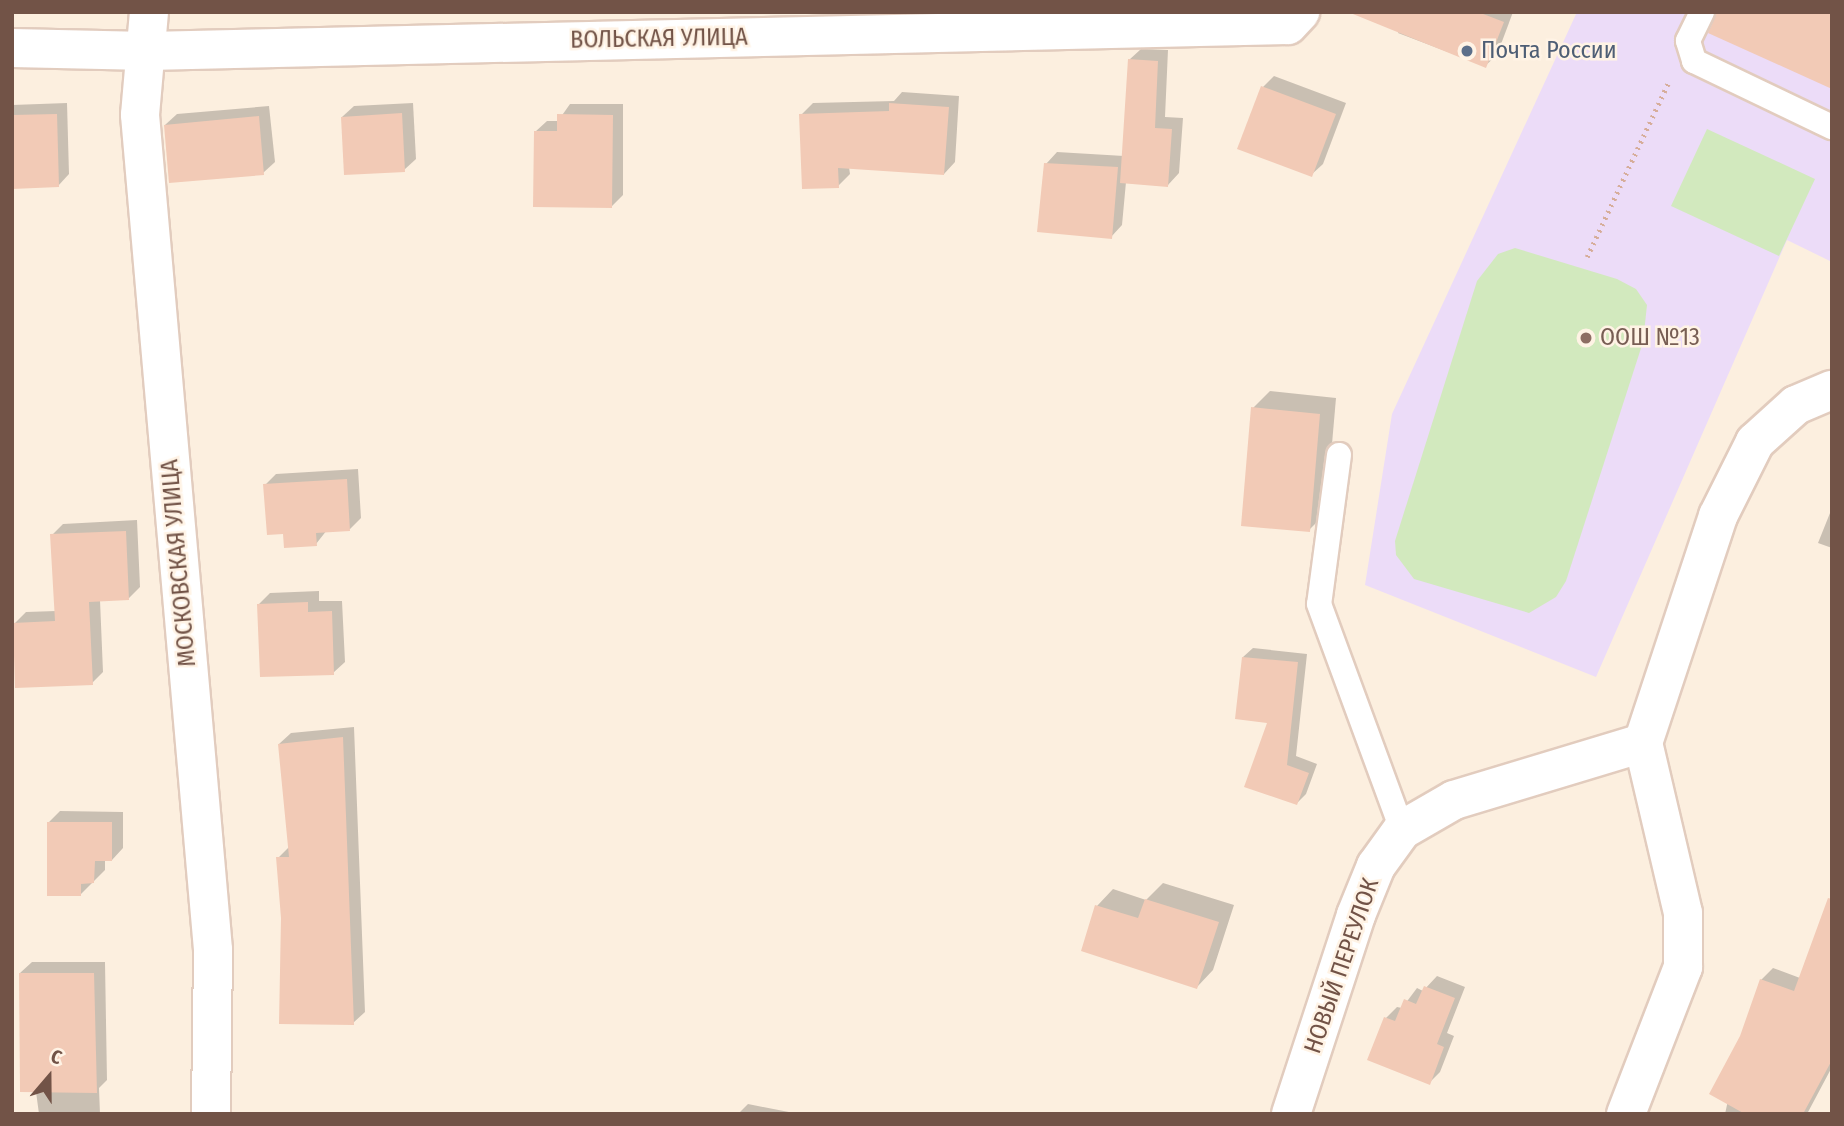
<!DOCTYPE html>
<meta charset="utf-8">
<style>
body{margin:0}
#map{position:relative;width:1844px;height:1126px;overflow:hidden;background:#fcefdf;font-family:"Fira Sans Condensed",sans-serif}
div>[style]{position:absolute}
.education>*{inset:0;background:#ecdcf8}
.green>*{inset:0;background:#d2e9be}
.shadow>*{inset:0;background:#0003}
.building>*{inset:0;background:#f2cab6}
.path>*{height:4.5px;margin-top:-2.25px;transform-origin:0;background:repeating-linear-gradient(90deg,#d6ad9a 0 2px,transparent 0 7px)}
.roads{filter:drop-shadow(2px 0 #e2ccbe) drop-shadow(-2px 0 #e2ccbe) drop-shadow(0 2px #e2ccbe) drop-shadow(0 -2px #e2ccbe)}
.service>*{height:24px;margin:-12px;padding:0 12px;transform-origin:12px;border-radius:12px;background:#fff}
.minor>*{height:38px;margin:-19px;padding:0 19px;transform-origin:19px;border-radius:19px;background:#fff}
.dots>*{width:19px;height:19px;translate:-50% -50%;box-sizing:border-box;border:4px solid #fff3e5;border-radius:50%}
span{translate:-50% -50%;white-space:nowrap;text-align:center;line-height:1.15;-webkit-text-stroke:5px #fff3e5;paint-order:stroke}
.street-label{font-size:24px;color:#725347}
.service-label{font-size:24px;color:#4e5e75}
.left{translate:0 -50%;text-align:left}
.education-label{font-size:24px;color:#785e54}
.frame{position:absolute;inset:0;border:14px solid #725347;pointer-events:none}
.north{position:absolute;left:14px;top:1042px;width:70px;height:70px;-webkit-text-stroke:5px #fff3e5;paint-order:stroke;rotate:20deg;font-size:19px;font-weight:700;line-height:28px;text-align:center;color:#725347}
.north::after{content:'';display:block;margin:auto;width:24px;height:32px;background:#725347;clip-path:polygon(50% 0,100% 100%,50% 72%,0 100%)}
</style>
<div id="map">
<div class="education">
<div style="clip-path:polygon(1577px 12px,1832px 12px,1832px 262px,1787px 240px,1596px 677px,1365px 585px,1392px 414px)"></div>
</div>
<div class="green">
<div style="clip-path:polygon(1707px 129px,1815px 179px,1779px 256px,1671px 206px)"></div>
<div style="clip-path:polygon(1515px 248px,1617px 279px,1636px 289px,1647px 305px,1643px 342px,1566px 581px,1556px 597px,1529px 613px,1414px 579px,1396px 555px,1395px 541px,1477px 281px,1498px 254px)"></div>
</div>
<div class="shadow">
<div style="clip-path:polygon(1406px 12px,1513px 12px,1497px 55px,1485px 66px,1398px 33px)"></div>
<div style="clip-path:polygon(1141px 49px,1168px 50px,1165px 117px,1183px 118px,1179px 173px,1168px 185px,1126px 182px,1122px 225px,1111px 237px,1046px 164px,1057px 152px,1124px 156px,1129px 60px)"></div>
<div style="clip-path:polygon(1274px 76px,1346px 103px,1323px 164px,1311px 175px,1263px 87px)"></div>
<div style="clip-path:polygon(902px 92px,959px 96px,955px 162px,944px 174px,849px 167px,850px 174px,838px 186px,801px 115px,813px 103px,894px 101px)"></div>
<div style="clip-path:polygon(67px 103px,69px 174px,58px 186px,12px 187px,12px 105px)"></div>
<div style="clip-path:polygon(413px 103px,416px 159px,404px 170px,342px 117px,354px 106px)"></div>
<div style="clip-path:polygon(570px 104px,623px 104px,623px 195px,612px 206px,535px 132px,547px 121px,558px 121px)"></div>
<div style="clip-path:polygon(269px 106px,275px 162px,263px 173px,165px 125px,177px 114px)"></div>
<div style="clip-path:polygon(1270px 391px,1336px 398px,1326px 513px,1309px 530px,1253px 408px)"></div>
<div style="clip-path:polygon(358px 469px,361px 518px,350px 529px,327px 530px,316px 544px,285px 533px,265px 485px,276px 474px)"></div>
<div style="clip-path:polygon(1832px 508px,1832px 548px,1818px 543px)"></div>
<div style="clip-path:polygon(137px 520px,140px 587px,129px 598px,100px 600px,103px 672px,92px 683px,14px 624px,26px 612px,56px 611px,52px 535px,63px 524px)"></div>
<div style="clip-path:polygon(319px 591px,319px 601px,342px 601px,345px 662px,333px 673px,259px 604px,270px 593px)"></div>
<div style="clip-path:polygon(1253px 648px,1307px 654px,1296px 756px,1317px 764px,1306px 794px,1297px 803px,1243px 657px)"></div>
<div style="clip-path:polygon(354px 727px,365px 1012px,353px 1023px,283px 918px,278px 858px,290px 846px,279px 744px,291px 733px)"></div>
<div style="clip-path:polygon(60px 811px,123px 812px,123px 848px,112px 860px,105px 859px,105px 870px,81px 894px,48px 823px)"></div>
<div style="clip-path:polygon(1163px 883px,1234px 905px,1213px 970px,1197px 987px,1097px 906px,1113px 889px,1146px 900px)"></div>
<div style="clip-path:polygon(1832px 911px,1832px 1067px,1807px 1114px,1725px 1114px,1742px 1036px,1761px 980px,1773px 968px,1800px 978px)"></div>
<div style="clip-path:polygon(32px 962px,105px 962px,107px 1080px,99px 1088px,100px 1114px,39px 1114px,20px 973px)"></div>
<div style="clip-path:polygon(1437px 976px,1465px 987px,1447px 1033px,1454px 1036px,1440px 1072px,1429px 1083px,1386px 1018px,1397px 1007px,1402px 1008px,1417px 988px,1423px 991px)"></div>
<div style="clip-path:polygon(748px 1104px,794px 1113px,793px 1114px,738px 1114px)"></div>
</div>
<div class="building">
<div style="clip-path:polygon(1348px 12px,1478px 12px,1504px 22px,1486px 68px)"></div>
<div style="clip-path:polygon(1717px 12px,1832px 12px,1832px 89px,1708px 33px)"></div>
<div style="clip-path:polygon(1128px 59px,1158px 61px,1155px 128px,1172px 129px,1168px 187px,1120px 183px)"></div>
<div style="clip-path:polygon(1261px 86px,1336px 114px,1312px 177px,1237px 149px)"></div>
<div style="clip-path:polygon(889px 103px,949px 107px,944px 175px,838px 168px,839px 188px,802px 189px,799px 114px,889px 111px)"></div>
<div style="clip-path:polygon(402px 113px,405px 172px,344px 175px,341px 117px)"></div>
<div style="clip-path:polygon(57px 114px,59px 187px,12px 189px,12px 115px)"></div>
<div style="clip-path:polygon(557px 114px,613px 115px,612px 208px,533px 207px,534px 131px,557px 131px)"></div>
<div style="clip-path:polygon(259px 116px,264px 175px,169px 183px,164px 125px)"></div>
<div style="clip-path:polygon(1044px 163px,1118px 167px,1112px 239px,1037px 232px)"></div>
<div style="clip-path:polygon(1251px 407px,1320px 414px,1310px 532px,1241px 526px)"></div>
<div style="clip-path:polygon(347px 479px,350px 531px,316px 533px,317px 546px,284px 548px,283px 534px,267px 535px,263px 484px)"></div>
<div style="clip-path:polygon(126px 531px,129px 600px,89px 602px,93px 685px,15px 688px,13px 623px,55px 621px,50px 534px)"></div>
<div style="clip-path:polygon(308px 602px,308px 612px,332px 611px,334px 675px,260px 677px,257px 604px)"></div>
<div style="clip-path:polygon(1242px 657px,1298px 662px,1287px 765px,1309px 773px,1297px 805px,1244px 787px,1267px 723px,1235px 719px)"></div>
<div style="clip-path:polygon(343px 737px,354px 1025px,279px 1024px,281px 918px,276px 857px,289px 857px,278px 744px)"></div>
<div style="clip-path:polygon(47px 822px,112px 822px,112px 861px,95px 861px,94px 883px,81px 884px,81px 896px,47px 896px)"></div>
<div style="clip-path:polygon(1828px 898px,1832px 899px,1832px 1060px,1803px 1114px,1745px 1114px,1709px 1094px,1740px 1036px,1760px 979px,1794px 991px)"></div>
<div style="clip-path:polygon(1145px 899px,1219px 922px,1197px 989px,1081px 951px,1095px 905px,1138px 918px)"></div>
<div style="clip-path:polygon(19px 973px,94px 973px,97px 1093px,20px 1092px)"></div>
<div style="clip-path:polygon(1424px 986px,1455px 998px,1437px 1044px,1444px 1047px,1430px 1085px,1367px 1060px,1384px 1017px,1395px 1021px,1404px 999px,1416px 1004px)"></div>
</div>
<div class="path">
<div style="left:1587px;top:257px;width:192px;rotate:-65deg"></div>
</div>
<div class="roads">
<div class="service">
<div style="left:1702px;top:12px;width:32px;rotate:116deg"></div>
<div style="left:1688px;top:41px;width:21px;rotate:73deg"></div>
<div style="left:1694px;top:61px;width:153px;rotate:25.6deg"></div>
<div style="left:1339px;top:455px;width:150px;rotate:97.6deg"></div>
<div style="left:1319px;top:604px;width:241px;rotate:69.8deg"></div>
</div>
<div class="minor">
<div style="left:149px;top:12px;width:103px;rotate:95deg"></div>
<div style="left:140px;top:115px;width:838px;rotate:85deg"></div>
<div style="left:213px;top:950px;width:164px;rotate:90.7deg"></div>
<div style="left:12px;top:48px;width:136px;rotate:1.3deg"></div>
<div style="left:148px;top:51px;width:1140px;rotate:-1.31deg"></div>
<div style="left:1288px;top:25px;width:18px;rotate:-47deg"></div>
<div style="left:1291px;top:1114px;width:209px;rotate:-71.9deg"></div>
<div style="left:1356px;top:915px;width:53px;rotate:-67.8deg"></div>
<div style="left:1376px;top:866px;width:44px;rotate:-54.2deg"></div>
<div style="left:1402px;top:830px;width:60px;rotate:-30deg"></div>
<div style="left:1454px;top:800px;width:197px;rotate:-16.8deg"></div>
<div style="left:1626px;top:1114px;width:158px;rotate:-68.8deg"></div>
<div style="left:1683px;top:967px;width:54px;rotate:-90deg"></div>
<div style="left:1683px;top:913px;width:175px;rotate:-103.2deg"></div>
<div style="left:1643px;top:743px;width:239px;rotate:-71.7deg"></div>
<div style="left:1718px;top:516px;width:83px;rotate:-63.4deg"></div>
<div style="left:1755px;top:442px;width:55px;rotate:-42.1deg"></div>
<div style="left:1796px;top:405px;width:39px;rotate:-23deg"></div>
</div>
</div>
<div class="dots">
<div style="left:1467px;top:51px;background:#5c6f8a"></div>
<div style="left:1586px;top:338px;background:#8d6e63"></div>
</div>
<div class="street-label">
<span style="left:659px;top:39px;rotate:-1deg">ВОЛЬСКАЯ УЛИЦА</span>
<span style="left:179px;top:563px;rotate:-95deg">МОСКОВСКАЯ УЛИЦА</span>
<span style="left:1342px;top:966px;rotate:-71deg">НОВЫЙ ПЕРЕУЛОК</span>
</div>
<div class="service-label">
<span class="left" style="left:1481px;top:51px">Почта России</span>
</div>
<div class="education-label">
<span class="left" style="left:1600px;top:338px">ООШ №13</span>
</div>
<div class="frame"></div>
<div class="north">С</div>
</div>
